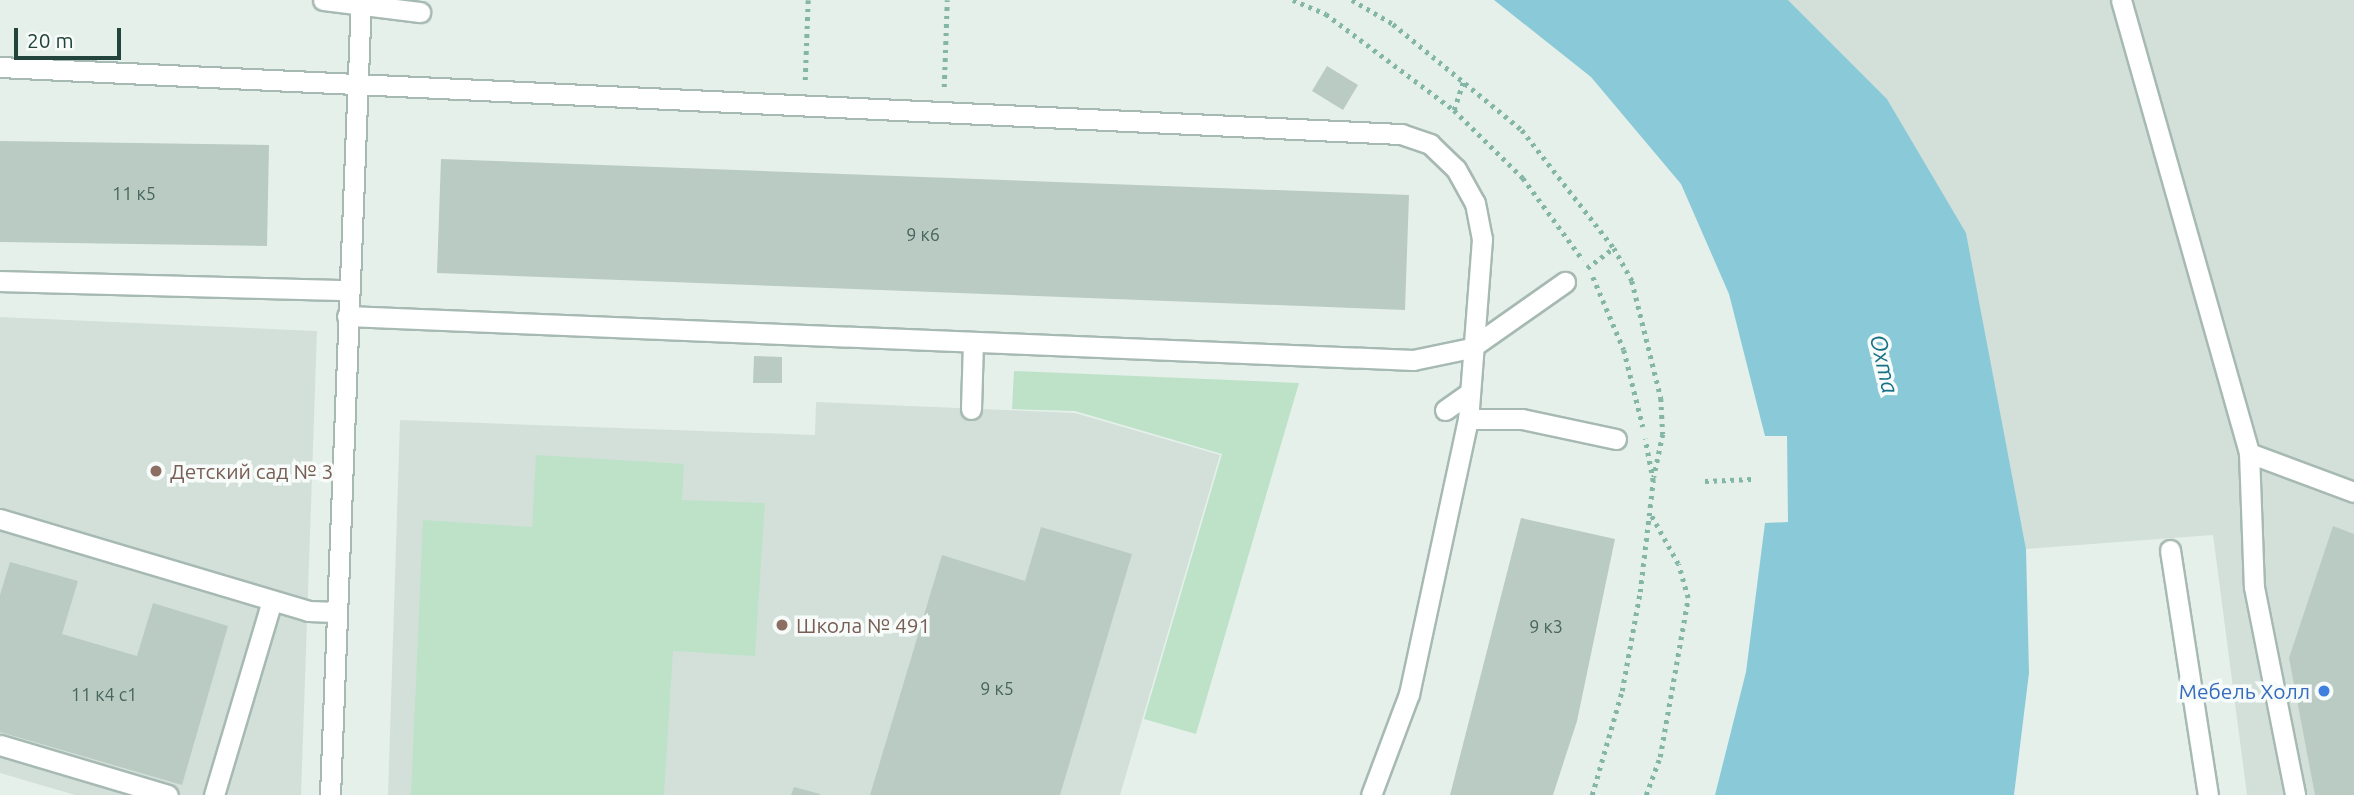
<!DOCTYPE html>
<meta charset="utf-8">
<style>
body{margin:0}
#map{position:relative;width:2354px;height:795px;overflow:hidden;background:#e5f0eb;font-family:Ubuntu,sans-serif}
div>[style]{position:absolute}
.built>*{inset:0;background:#d3e0da}
.green>*{inset:0;background:#bde2c8}
.water>*{inset:0;background:#8acad8}
.building>*{inset:0;background:#bacbc4}
.path>*{height:4.5px;margin-top:-2.25px;transform-origin:0;background:repeating-linear-gradient(90deg,#83b6a7 0 3.5px,transparent 0 8.5px)}
.roads{filter:drop-shadow(2px 0 #a7b9b3) drop-shadow(-2px 0 #a7b9b3) drop-shadow(0 2px #a7b9b3) drop-shadow(0 -2px #a7b9b3)}
.service>*{height:19px;margin:-9.5px;padding:0 9.5px;transform-origin:9.5px;border-radius:9.5px;background:#fff}
.dots>*{width:19px;height:19px;translate:-50% -50%;box-sizing:border-box;border:4px solid #f7fbf9;border-radius:50%}
span{translate:-50% -50%;white-space:nowrap;text-align:center;line-height:1.15;-webkit-text-stroke:7px #f7fbf9;paint-order:stroke}
.number-label{font-size:18px;color:#48665d}
.number-label span{-webkit-text-stroke-width:0}
.education-label{font-size:21px;color:#785e54}
.left{translate:0 -50%;text-align:left}
.shop-label{font-size:21px;color:#366cbe}
.right{translate:-100% -50%;text-align:right}
.water-label{font-size:23px;color:#167186;font-style:italic}
.scale{position:absolute;left:14px;top:28px;width:107px;height:32px;box-sizing:border-box;border:4px solid #22443b;border-top:0;padding-left:9px;font-size:21px;line-height:24px;white-space:nowrap;color:#22443b;-webkit-text-stroke:5px #f7fbf9;paint-order:stroke}
</style>
<div id="map">
<div class="built">
<div style="clip-path:polygon(1788px 0,2354px 0,2354px 795px,2247px 795px,2213px 535px,2026px 549px,1965px 233px,1887px 99px)"></div>
<div style="clip-path:polygon(0 317px,317px 331px,301px 795px,75px 795px,0 773px)"></div>
<div style="clip-path:polygon(816px 402px,1075px 413px,1220px 455px,1120px 795px,388px 795px,400px 420px,815px 435px)"></div>
</div>
<div class="green">
<div style="clip-path:polygon(1014px 371px,1299px 383px,1196px 734px,1144px 719px,1222px 454px,1075px 411px,1012px 409px)"></div>
<div style="clip-path:polygon(536px 455px,684px 464px,682px 500px,765px 503px,755px 656px,673px 651px,664px 795px,411px 795px,423px 520px,532px 527px)"></div>
</div>
<div class="water">
<div style="clip-path:polygon(1494px 0,1788px 0,1887px 99px,1966px 233px,2026px 549px,2029px 673px,2014px 795px,1715px 795px,1746px 672px,1765px 523px,1788px 522px,1787px 436px,1765px 436px,1729px 294px,1681px 184px,1591px 77px)"></div>
</div>
<div class="building">
<div style="clip-path:polygon(1327px 66px,1358px 85px,1343px 110px,1312px 91px)"></div>
<div style="clip-path:polygon(0 141px,269px 145px,267px 246px,0 242px)"></div>
<div style="clip-path:polygon(441px 159px,1409px 195px,1405px 310px,437px 273px)"></div>
<div style="clip-path:polygon(754px 356px,782px 357px,782px 383px,753px 383px)"></div>
<div style="clip-path:polygon(1521px 518px,1615px 539px,1577px 721px,1553px 795px,1450px 795px)"></div>
<div style="clip-path:polygon(2333px 526px,2354px 534px,2354px 795px,2315px 795px,2289px 658px)"></div>
<div style="clip-path:polygon(1041px 527px,1132px 554px,1060px 795px,870px 795px,942px 555px,1025px 581px)"></div>
<div style="clip-path:polygon(10px 562px,78px 581px,62px 634px,137px 656px,153px 603px,228px 626px,182px 785px,0 732px,0 595px)"></div>
<div style="clip-path:polygon(794px 787px,820px 794px,820px 795px,791px 795px)"></div>
</div>
<div class="path">
<div style="left:1293px;top:0;width:36px;rotate:23deg"></div>
<div style="left:1326px;top:14px;width:160px;rotate:36.9deg"></div>
<div style="left:1454px;top:110px;width:97px;rotate:44.6deg"></div>
<div style="left:1523px;top:178px;width:102px;rotate:53.8deg"></div>
<div style="left:1352px;top:0;width:48px;rotate:30.3deg"></div>
<div style="left:1393px;top:24px;width:167px;rotate:39.4deg"></div>
<div style="left:1522px;top:130px;width:150px;rotate:52.1deg"></div>
<div style="left:1614px;top:248px;width:38px;rotate:61deg"></div>
<div style="left:1632px;top:281px;width:121px;rotate:76.1deg"></div>
<div style="left:1661px;top:398px;width:36px;rotate:87deg"></div>
<div style="left:1663px;top:434px;width:44px;rotate:101.8deg"></div>
<div style="left:805px;top:80px;width:80px;rotate:-87.9deg"></div>
<div style="left:944px;top:87px;width:87px;rotate:-88deg"></div>
<div style="left:1454px;top:110px;width:32px;rotate:-72deg"></div>
<div style="left:1587px;top:268px;width:34px;rotate:-37deg"></div>
<div style="left:1593px;top:277px;width:79px;rotate:67deg"></div>
<div style="left:1624px;top:350px;width:79px;rotate:76.1deg"></div>
<div style="left:1705px;top:481px;width:47px;rotate:-2.4deg"></div>
<div style="left:1592px;top:795px;width:108px;rotate:-73.9deg"></div>
<div style="left:1622px;top:691px;width:101px;rotate:-79.7deg"></div>
<div style="left:1640px;top:592px;width:112px;rotate:-83.3deg"></div>
<div style="left:1653px;top:481px;width:43px;rotate:-100.8deg"></div>
<div style="left:1646px;top:795px;width:40px;rotate:-69.8deg"></div>
<div style="left:1660px;top:757px;width:161px;rotate:-80deg"></div>
<div style="left:1688px;top:598px;width:35px;rotate:-106deg"></div>
<div style="left:1678px;top:564px;width:56px;rotate:-118.9deg"></div>
</div>
<div class="roads">
<div class="service">
<div style="left:323px;top:0;width:98px;rotate:7.1deg"></div>
<div style="left:2121px;top:0;width:471px;rotate:74.2deg"></div>
<div style="left:2249px;top:453px;width:134px;rotate:87.9deg"></div>
<div style="left:2254px;top:587px;width:212px;rotate:78.8deg"></div>
<div style="left:0;top:67px;width:1403px;rotate:2.74deg"></div>
<div style="left:1401px;top:134px;width:31px;rotate:19deg"></div>
<div style="left:1430px;top:144px;width:36px;rotate:44deg"></div>
<div style="left:1456px;top:169px;width:39px;rotate:61deg"></div>
<div style="left:1475px;top:203px;width:37px;rotate:79deg"></div>
<div style="left:1482px;top:239px;width:181px;rotate:94.4deg"></div>
<div style="left:1468px;top:419px;width:281px;rotate:102.1deg"></div>
<div style="left:1409px;top:694px;width:108px;rotate:110.6deg"></div>
<div style="left:0;top:281px;width:349px;rotate:1.5deg"></div>
<div style="left:347px;top:316px;width:1067px;rotate:2.36deg"></div>
<div style="left:1413px;top:360px;width:59px;rotate:-11.7deg"></div>
<div style="left:1471px;top:348px;width:115px;rotate:-35.1deg"></div>
<div style="left:971px;top:409px;width:67px;rotate:-88.3deg"></div>
<div style="left:1445px;top:410px;width:29px;rotate:-35deg"></div>
<div style="left:1468px;top:419px;width:54px"></div>
<div style="left:1522px;top:419px;width:96px;rotate:12deg"></div>
<div style="left:2249px;top:453px;width:112px;rotate:20.4deg"></div>
<div style="left:0;top:519px;width:321px;rotate:16.6deg"></div>
<div style="left:308px;top:611px;width:29px;rotate:2deg"></div>
<div style="left:2170px;top:550px;width:248px;rotate:81.2deg"></div>
<div style="left:0;top:745px;width:175px;rotate:16.6deg"></div>
<div style="left:214px;top:795px;width:202px;rotate:-73.4deg"></div>
<div style="left:330px;top:795px;width:796px;rotate:-87.77deg"></div>
</div>
</div>
<div class="dots">
<div style="left:156px;top:471px;background:#8d6e63"></div>
<div style="left:782px;top:625px;background:#8d6e63"></div>
<div style="left:2324px;top:691px;background:#3f7fe0"></div>
</div>
<div class="number-label">
<span style="left:134px;top:193px">11 к5</span>
<span style="left:923px;top:234px">9 к6</span>
<span style="left:1546px;top:626px">9 к3</span>
<span style="left:997px;top:688px">9 к5</span>
<span style="left:104px;top:694px">11 к4 с1</span>
</div>
<div class="education-label">
<span class="left" style="left:170px;top:471px">Детский сад № 3</span>
<span class="left" style="left:796px;top:625px">Школа № 491</span>
</div>
<div class="shop-label">
<span class="right" style="left:2310px;top:691px">Мебель Холл</span>
</div>
<div class="water-label">
<span style="left:1884px;top:364px;rotate:77deg">Охта</span>
</div>
<div class="scale">20 m</div>
</div>
